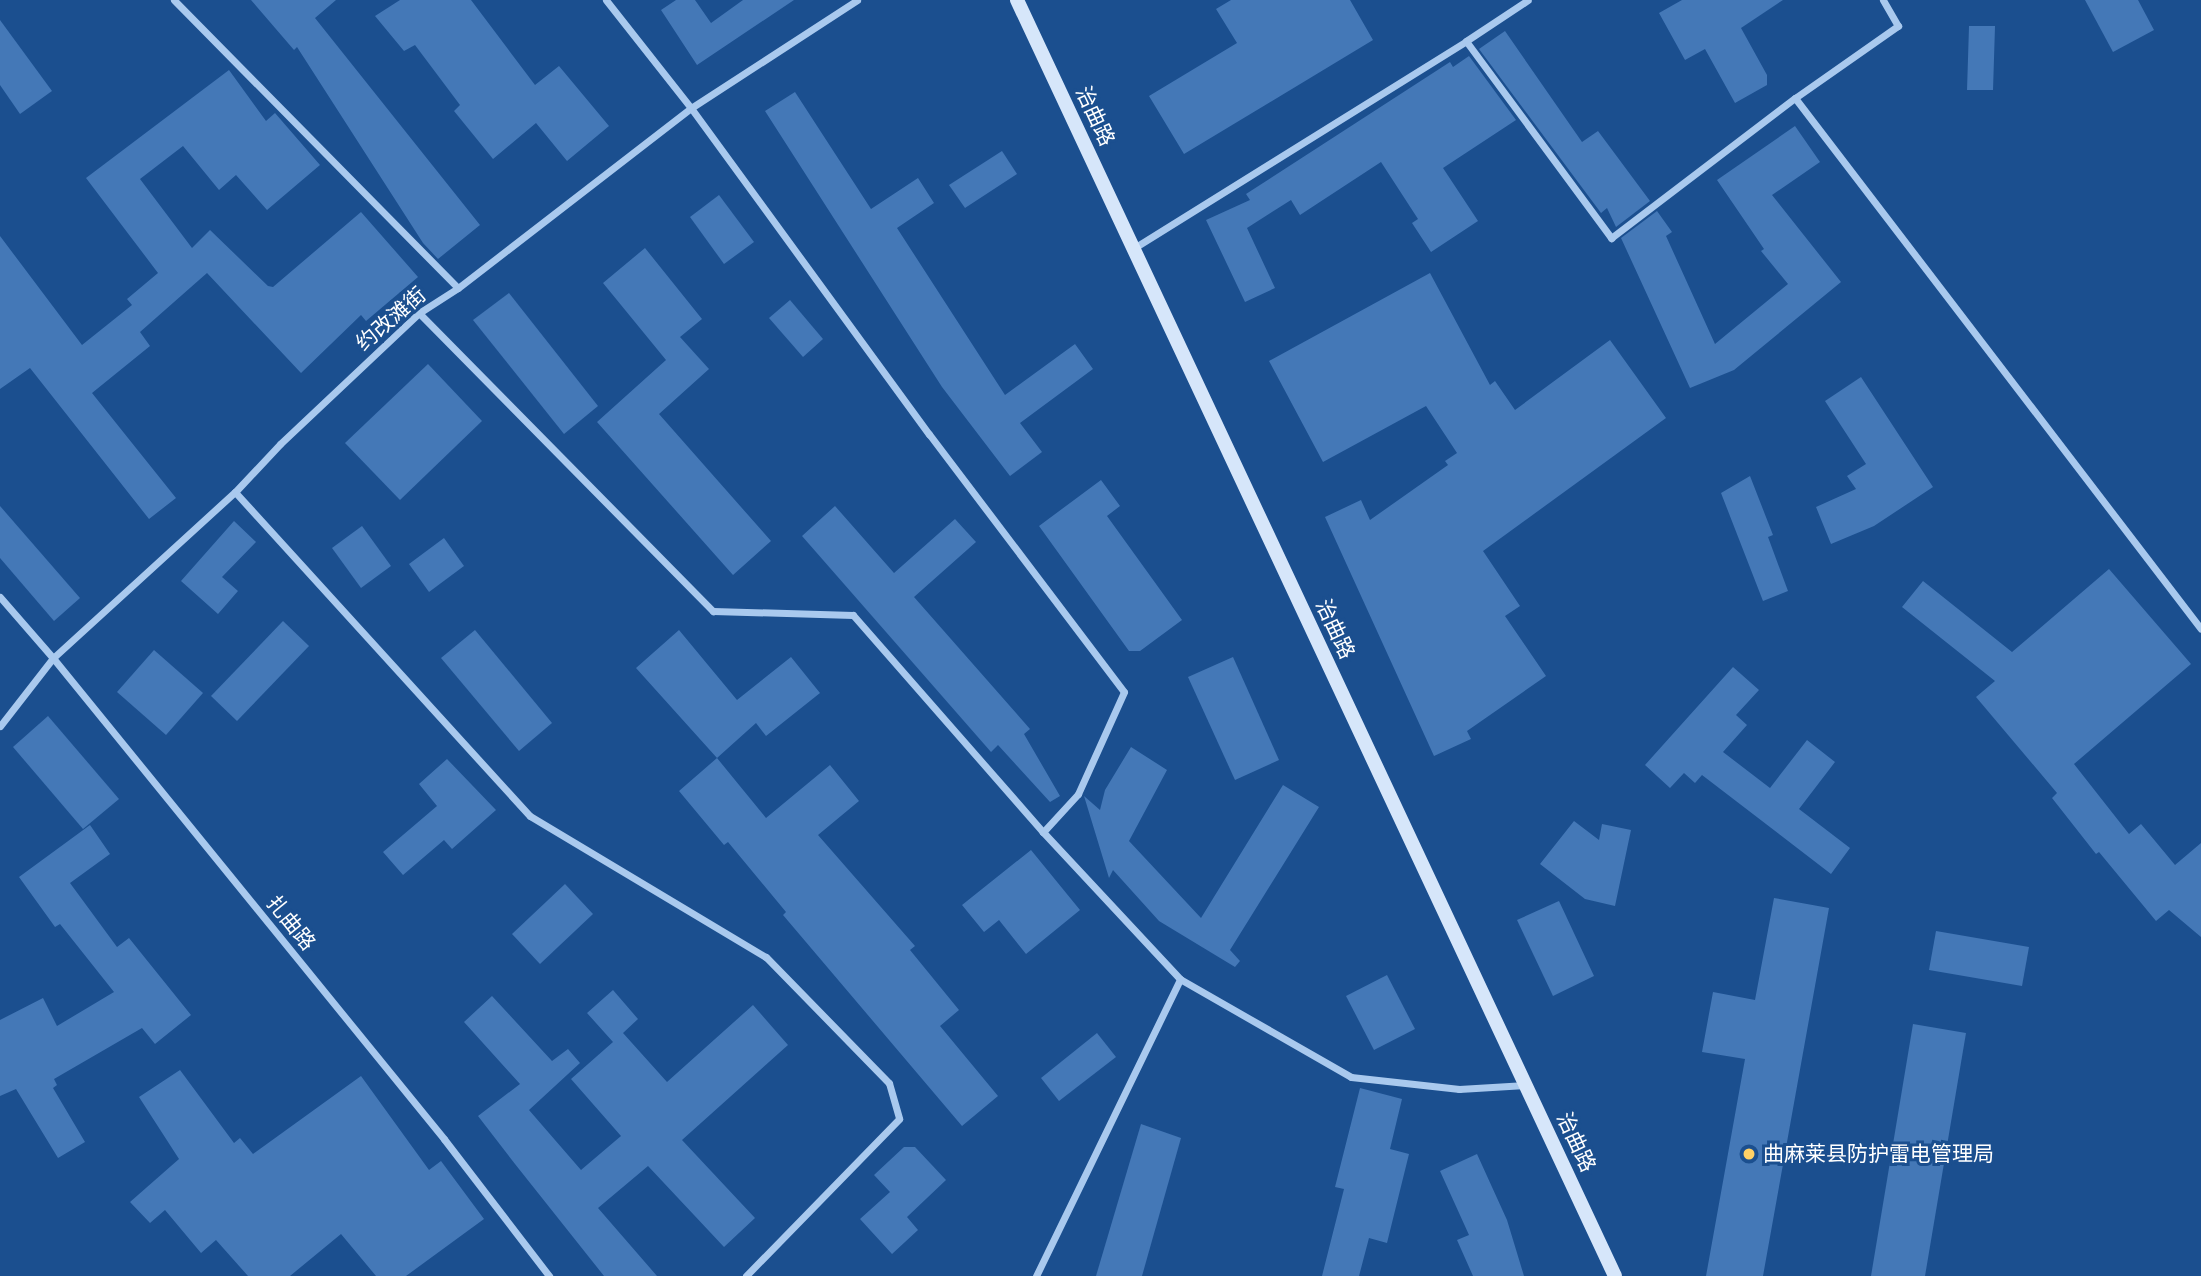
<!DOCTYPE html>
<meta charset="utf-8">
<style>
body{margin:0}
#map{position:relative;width:2201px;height:1276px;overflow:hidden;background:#1b4f8f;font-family:Arial,"Noto Sans SC",sans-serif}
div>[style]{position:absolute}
.building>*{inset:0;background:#4478b7}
.street>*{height:7px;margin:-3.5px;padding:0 3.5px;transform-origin:3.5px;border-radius:3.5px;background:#a9c9ee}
.secondary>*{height:14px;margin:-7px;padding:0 7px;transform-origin:7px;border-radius:7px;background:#d6e6fa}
.dots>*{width:19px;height:19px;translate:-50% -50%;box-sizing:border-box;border:4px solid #1b4f8f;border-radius:50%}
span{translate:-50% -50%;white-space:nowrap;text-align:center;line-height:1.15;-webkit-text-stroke:6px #1b4f8f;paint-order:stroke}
.street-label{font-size:21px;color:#fff}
.poi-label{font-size:21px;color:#fff}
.left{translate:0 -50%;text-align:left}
</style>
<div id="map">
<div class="building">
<div style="clip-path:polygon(251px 0,336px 0,315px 18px,480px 225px,438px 259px,423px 243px,297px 47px,294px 50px)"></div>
<div style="clip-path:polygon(400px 0,471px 0,535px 85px,559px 66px,609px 126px,567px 161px,536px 123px,493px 159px,454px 111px,460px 105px,415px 45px,404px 51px,375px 16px)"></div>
<div style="clip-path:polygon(676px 0,695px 0,711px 23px,743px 0,794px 0,697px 65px,661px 10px)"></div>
<div style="clip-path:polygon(1231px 0,1350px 0,1373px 40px,1184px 154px,1149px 96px,1237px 43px,1216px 9px)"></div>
<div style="clip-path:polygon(1682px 0,1783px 0,1741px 28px,1767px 75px,1767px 85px,1735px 103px,1705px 49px,1685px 60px,1659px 13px)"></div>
<div style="clip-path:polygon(2085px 0,2138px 0,2154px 30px,2113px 52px)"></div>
<div style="clip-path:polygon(0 20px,52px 91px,20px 114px,0 85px)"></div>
<div style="clip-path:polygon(1969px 26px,1995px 26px,1993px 90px,1967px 90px)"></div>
<div style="clip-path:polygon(1505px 31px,1582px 142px,1598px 131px,1650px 201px,1616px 227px,1607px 208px,1601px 213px,1479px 49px)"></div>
<div style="clip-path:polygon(1469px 56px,1516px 120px,1443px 168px,1478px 221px,1431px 252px,1412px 223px,1418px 219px,1381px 162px,1300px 215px,1291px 200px,1247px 228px,1275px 288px,1245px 302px,1206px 220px,1250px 200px,1246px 194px,1450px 62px,1453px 67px)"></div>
<div style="clip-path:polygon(229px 70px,266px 121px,275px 113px,320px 165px,267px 210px,236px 175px,219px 190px,183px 146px,140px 179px,192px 248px,210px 230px,268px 286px,273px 287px,361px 212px,418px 277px,366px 321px,361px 315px,301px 373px,207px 273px,140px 332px,150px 346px,92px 393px,176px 498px,149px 519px,30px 368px,0 389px,0 236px,82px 345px,132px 305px,127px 299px,158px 273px,86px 178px)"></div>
<div style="clip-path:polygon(795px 92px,871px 209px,918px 178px,934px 203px,897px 228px,1005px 395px,1075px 344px,1093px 369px,1020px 423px,1042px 452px,1010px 476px,942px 387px,765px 111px)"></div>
<div style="clip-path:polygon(1795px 126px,1820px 162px,1772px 195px,1841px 282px,1734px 370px,1690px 388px,1621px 238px,1657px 211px,1672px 232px,1666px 236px,1715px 344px,1788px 284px,1761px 251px,1764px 249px,1717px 180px)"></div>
<div style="clip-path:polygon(1002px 151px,1017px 174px,965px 208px,949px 185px)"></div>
<div style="clip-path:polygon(719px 195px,754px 242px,724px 264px,690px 217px)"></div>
<div style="clip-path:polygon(645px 248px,702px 319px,680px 337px,709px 369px,659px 414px,771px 541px,733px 575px,597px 422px,666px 360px,603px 283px)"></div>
<div style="clip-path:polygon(1430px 273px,1490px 385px,1495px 381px,1515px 410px,1610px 340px,1666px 418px,1483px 551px,1520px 606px,1505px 616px,1546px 676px,1467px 731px,1471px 739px,1434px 756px,1325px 517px,1361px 500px,1370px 520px,1448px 465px,1445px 461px,1457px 453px,1426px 406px,1323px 462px,1269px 361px)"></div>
<div style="clip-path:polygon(509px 293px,598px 406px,564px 434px,473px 320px)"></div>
<div style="clip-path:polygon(790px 300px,823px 339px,803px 357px,769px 318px)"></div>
<div style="clip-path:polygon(428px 364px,482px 421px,400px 500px,345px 443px)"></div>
<div style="clip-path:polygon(1861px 377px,1933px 487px,1874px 526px,1831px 544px,1816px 507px,1856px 489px,1847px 476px,1866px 464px,1825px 401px)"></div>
<div style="clip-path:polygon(1750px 476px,1773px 535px,1768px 537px,1788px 591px,1763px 601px,1721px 493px)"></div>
<div style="clip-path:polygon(1101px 480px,1120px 506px,1107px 516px,1182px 620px,1140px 651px,1129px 651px,1039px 526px)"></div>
<div style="clip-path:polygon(0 506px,80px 598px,54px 621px,0 558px)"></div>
<div style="clip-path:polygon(835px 506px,894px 573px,955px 519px,976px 542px,914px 597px,1030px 729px,1024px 734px,1060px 796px,1050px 802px,998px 745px,991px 752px,802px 536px)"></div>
<div style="clip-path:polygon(234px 521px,256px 542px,222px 577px,238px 591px,218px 614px,181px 581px)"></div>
<div style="clip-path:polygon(362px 526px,391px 566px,361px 588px,332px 548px)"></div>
<div style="clip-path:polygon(444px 538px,464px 566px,429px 592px,409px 564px)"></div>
<div style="clip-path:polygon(2109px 569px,2191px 664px,2074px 764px,2129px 834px,2141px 824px,2175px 865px,2201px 843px,2201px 937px,2169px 910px,2156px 921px,2099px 852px,2096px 854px,2052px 798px,2057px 793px,1976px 697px,1995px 681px,1902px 607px,1923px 581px,2012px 652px)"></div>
<div style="clip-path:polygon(283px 621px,309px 646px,237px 721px,211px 696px)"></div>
<div style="clip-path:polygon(475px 630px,552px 723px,519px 751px,441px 658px)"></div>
<div style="clip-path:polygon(679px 630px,737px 700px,791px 657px,820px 693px,766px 736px,756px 723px,717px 758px,636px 668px)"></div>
<div style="clip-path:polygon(154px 650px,203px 693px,166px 735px,117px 692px)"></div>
<div style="clip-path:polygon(1233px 657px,1279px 760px,1235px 780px,1188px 677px)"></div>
<div style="clip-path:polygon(1733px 667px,1759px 690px,1736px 715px,1747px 725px,1723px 752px,1770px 788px,1807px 740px,1835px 762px,1799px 809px,1850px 848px,1831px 874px,1702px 775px,1695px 783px,1684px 773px,1670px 788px,1645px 765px)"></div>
<div style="clip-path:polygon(48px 716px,119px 799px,83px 829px,13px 747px)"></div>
<div style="clip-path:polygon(1131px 747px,1167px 770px,1129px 841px,1201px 918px,1283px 785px,1319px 807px,1230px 950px,1240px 961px,1235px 967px,1159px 921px,1113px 870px,1109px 878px,1084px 796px,1100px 810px,1105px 790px)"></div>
<div style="clip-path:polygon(717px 758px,766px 818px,830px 765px,859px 801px,818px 835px,915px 946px,910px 950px,959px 1010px,940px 1026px,998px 1096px,962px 1126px,783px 915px,786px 912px,728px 842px,724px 845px,679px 791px)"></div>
<div style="clip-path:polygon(447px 759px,496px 810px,452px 849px,444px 840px,403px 875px,383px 852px,437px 806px,419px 784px)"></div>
<div style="clip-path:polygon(1574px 821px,1599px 840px,1602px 824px,1631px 830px,1615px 906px,1585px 899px,1540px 864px)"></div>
<div style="clip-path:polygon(90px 825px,110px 854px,70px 883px,117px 947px,129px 938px,191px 1015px,155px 1044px,142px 1028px,54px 1079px,57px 1085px,53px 1088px,85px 1142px,58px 1158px,16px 1089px,0 1096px,0 1020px,43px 998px,57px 1026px,114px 992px,60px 924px,55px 927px,19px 877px)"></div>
<div style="clip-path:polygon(1031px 850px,1080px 910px,1026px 954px,999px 920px,984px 932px,962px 905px)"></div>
<div style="clip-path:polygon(565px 884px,593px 914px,540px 964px,512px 934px)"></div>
<div style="clip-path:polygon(1774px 898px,1829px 908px,1763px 1276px,1706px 1276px,1745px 1059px,1702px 1052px,1713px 992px,1755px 1000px)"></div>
<div style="clip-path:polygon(1559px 901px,1594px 976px,1553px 996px,1517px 920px)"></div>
<div style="clip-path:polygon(1936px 931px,2029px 947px,2022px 986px,1929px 970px)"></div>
<div style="clip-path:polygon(1387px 975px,1415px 1029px,1374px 1050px,1346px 996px)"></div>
<div style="clip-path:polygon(613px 990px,638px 1019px,623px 1033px,667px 1082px,753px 1005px,788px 1045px,682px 1140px,755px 1218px,724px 1247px,648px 1166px,598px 1208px,657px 1276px,604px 1276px,515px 1164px,478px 1116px,520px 1084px,464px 1022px,492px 996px,552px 1061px,568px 1049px,580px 1063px,529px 1110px,581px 1170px,621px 1136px,571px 1079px,613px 1042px,587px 1013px)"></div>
<div style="clip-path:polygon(1913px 1024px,1966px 1033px,1925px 1276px,1871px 1276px)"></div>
<div style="clip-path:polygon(1097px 1033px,1116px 1057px,1059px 1101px,1041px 1078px)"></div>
<div style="clip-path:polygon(180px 1070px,234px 1143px,240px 1138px,253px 1154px,361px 1076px,429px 1170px,441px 1161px,484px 1219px,406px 1276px,376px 1276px,341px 1234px,290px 1276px,248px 1276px,216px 1240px,201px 1253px,165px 1210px,150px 1223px,130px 1202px,179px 1159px,139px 1097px)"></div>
<div style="clip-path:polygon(1360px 1088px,1402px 1099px,1390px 1149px,1409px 1154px,1387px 1243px,1369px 1238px,1359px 1276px,1322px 1276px,1344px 1189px,1335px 1187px)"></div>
<div style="clip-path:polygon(1141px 1124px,1181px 1138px,1142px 1276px,1096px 1276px)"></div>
<div style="clip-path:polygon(904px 1147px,915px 1147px,946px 1180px,907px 1217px,918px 1230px,892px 1254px,860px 1219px,890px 1192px,874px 1175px)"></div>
<div style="clip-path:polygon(1477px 1154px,1507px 1220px,1524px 1276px,1473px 1276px,1457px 1240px,1469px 1235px,1440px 1171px)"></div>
</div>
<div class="street">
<div style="left:174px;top:0;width:404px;rotate:45.4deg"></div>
<div style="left:606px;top:0;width:137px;rotate:51.8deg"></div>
<div style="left:691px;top:108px;width:404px;rotate:53.9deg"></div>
<div style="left:929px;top:434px;width:323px;rotate:52.9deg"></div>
<div style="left:1124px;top:692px;width:112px;rotate:114.3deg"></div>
<div style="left:1078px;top:794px;width:52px;rotate:132.6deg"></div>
<div style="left:1466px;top:41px;width:74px;rotate:-33.5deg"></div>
<div style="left:1795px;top:98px;width:126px;rotate:-35deg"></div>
<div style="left:1898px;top:26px;width:30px;rotate:-120deg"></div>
<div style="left:1134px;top:248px;width:391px;rotate:-31.9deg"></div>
<div style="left:1466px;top:41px;width:245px;rotate:53.6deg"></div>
<div style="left:1611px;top:238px;width:231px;rotate:-37.3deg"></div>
<div style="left:1795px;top:98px;width:668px;rotate:52.6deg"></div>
<div style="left:419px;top:313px;width:419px;rotate:45.4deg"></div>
<div style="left:713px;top:611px;width:140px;rotate:1.6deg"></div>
<div style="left:853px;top:615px;width:288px;rotate:48.8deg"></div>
<div style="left:1043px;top:832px;width:201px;rotate:47deg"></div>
<div style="left:1180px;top:979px;width:197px;rotate:29.8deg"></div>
<div style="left:1351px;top:1077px;width:109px;rotate:6.3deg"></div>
<div style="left:1459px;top:1089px;width:67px;rotate:-3.4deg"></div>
<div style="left:235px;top:492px;width:438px;rotate:47.7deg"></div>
<div style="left:530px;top:816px;width:275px;rotate:30.9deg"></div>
<div style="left:766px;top:957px;width:176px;rotate:45.7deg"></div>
<div style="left:889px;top:1083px;width:37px;rotate:74deg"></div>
<div style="left:899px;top:1119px;width:219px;rotate:134.3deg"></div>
<div style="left:0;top:597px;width:81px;rotate:49deg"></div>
<div style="left:53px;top:658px;width:620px;rotate:50.89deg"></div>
<div style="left:444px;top:1139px;width:173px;rotate:52.5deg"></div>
<div style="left:0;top:726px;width:86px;rotate:-52.1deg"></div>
<div style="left:53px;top:658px;width:246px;rotate:-42.4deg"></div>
<div style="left:235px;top:492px;width:66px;rotate:-46.8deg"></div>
<div style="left:280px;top:444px;width:191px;rotate:-43.3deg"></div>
<div style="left:419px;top:313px;width:46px;rotate:-32.7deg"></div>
<div style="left:458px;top:288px;width:294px;rotate:-37.7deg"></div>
<div style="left:691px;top:108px;width:198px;rotate:-33deg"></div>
<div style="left:1036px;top:1276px;width:330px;rotate:-64.1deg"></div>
</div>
<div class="secondary">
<div style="left:1017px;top:0;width:1409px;rotate:64.89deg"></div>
</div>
<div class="dots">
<div style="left:1749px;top:1154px;background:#ffd166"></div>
</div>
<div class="street-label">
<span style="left:1095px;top:116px;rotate:65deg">治曲路</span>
<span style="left:391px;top:319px;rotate:-41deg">约改滩街</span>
<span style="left:1335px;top:629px;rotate:65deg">治曲路</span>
<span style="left:291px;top:923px;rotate:51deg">扎曲路</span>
<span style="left:1576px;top:1142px;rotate:65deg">治曲路</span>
</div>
<div class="poi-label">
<span class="left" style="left:1763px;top:1154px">曲麻莱县防护雷电管理局</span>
</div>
</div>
